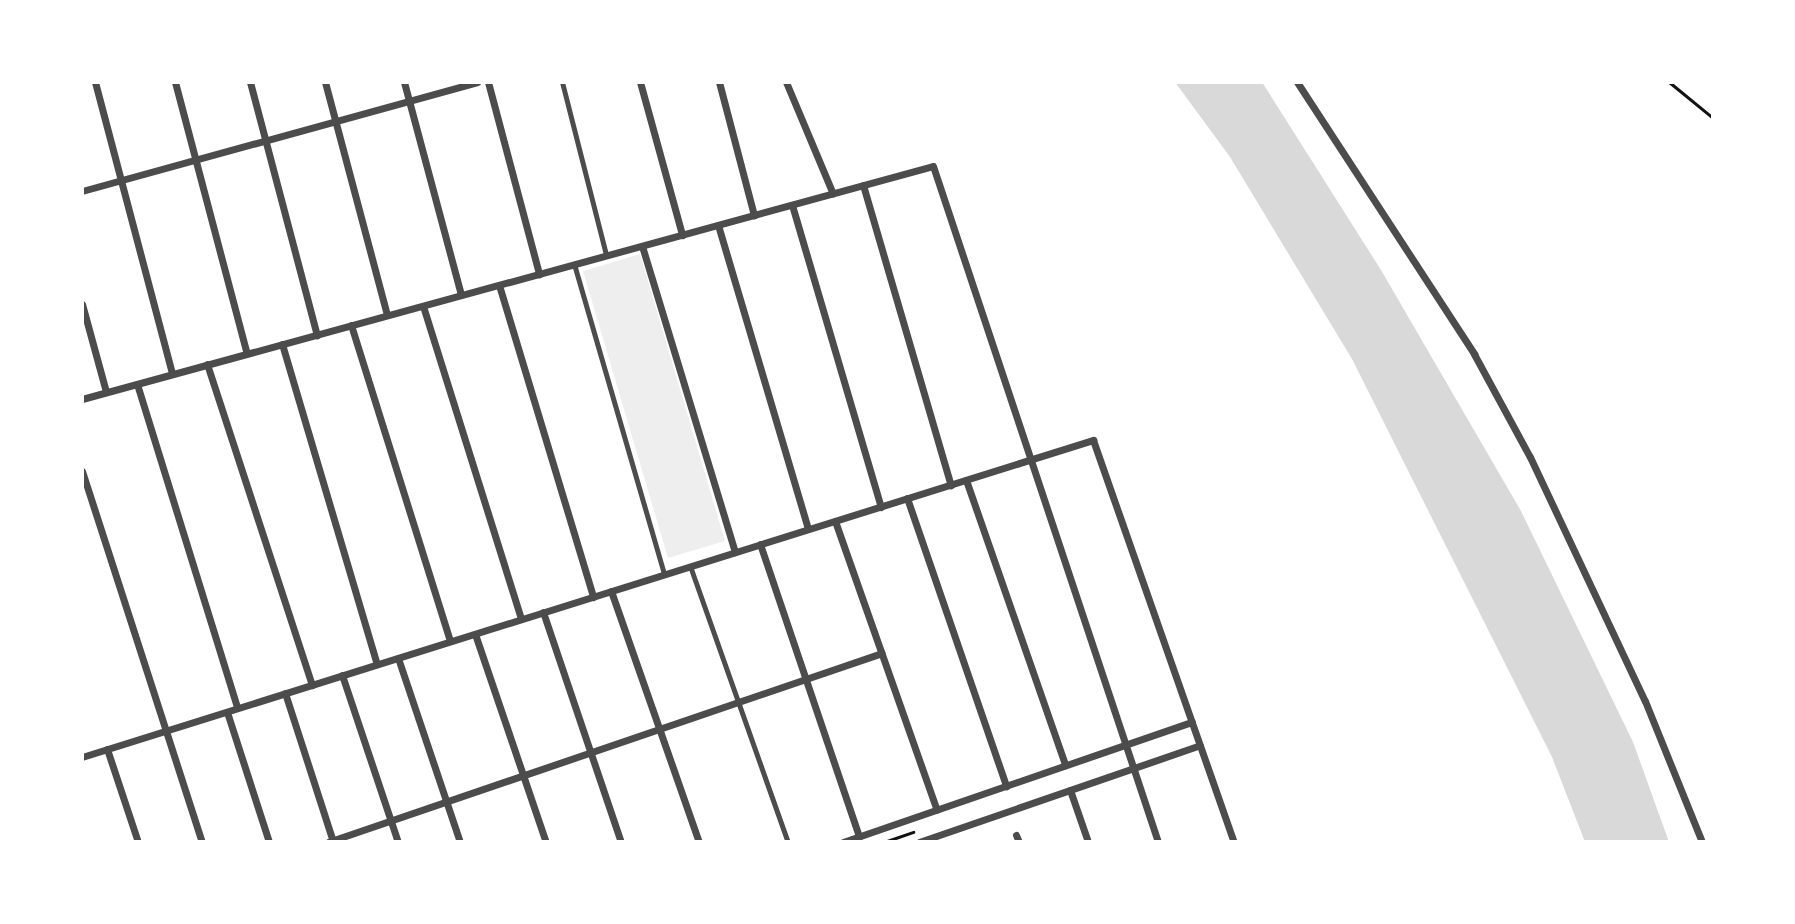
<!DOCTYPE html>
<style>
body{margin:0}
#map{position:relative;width:1795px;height:924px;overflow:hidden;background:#fff;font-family:"Zilla Slab",serif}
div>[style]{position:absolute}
.green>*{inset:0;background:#eee}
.water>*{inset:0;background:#d9d9d9}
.path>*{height:3px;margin:-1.5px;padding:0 1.5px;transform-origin:1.5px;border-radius:1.5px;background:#111}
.pedestrian>*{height:5px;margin:-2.5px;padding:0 2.5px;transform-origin:2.5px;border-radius:2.5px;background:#4c4c4c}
.minor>*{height:7px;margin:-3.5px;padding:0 3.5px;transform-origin:3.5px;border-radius:3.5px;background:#4c4c4c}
span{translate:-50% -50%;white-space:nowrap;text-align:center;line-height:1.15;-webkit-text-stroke:8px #fff;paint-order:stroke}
.frame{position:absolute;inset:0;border:84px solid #fff;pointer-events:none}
</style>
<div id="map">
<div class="green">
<div style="clip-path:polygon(640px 254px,725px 541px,668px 558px,583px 271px)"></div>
</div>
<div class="water">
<div style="clip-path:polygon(1175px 82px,1262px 82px,1381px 270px,1521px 511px,1633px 742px,1669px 842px,1585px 842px,1552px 757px,1352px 359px,1230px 157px)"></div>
</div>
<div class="path">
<div style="left:1669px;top:82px;width:57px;rotate:39.3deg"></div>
<div style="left:884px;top:842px;width:31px;rotate:-19deg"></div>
</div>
<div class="pedestrian">
<div style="left:562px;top:82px;width:179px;rotate:75.7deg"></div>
<div style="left:574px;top:264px;width:323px;rotate:73.8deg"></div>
<div style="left:690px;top:566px;width:293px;rotate:70.5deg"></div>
</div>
<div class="minor">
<div style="left:95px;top:82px;width:302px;rotate:75.2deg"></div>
<div style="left:175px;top:82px;width:281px;rotate:75.2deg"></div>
<div style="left:250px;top:82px;width:262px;rotate:75.2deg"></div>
<div style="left:325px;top:82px;width:241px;rotate:75.1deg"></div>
<div style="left:404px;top:82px;width:220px;rotate:75deg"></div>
<div style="left:488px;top:82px;width:199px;rotate:75.1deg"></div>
<div style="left:640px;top:82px;width:159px;rotate:74.6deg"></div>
<div style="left:719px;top:82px;width:138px;rotate:75.3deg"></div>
<div style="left:786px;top:82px;width:121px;rotate:67.2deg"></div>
<div style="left:1297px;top:82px;width:325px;rotate:56.9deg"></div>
<div style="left:1474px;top:354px;width:117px;rotate:61.5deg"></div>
<div style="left:1530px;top:457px;width:270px;rotate:64.8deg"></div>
<div style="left:1645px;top:701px;width:152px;rotate:68deg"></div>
<div style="left:863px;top:185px;width:313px;rotate:73.7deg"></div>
<div style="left:82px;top:191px;width:410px;rotate:-15.4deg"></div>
<div style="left:792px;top:205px;width:315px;rotate:73.6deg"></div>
<div style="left:718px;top:225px;width:317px;rotate:73.5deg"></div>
<div style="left:642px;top:246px;width:320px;rotate:73.1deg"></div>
<div style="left:499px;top:285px;width:326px;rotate:73.2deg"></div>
<div style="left:82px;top:304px;width:91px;rotate:74.7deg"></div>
<div style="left:423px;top:306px;width:328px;rotate:72.6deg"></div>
<div style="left:351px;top:325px;width:331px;rotate:72.6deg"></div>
<div style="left:282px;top:344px;width:334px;rotate:73.5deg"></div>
<div style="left:207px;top:364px;width:338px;rotate:71.9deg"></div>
<div style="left:137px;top:384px;width:339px;rotate:72.8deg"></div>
<div style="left:82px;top:399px;width:882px;rotate:-15.31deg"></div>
<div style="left:933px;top:166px;width:712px;rotate:71.59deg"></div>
<div style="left:82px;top:471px;width:390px;rotate:72.1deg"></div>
<div style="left:966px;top:480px;width:302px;rotate:70.8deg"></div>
<div style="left:907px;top:498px;width:305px;rotate:71deg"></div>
<div style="left:835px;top:521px;width:306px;rotate:70.6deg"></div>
<div style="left:760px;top:544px;width:309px;rotate:71.3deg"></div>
<div style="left:611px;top:591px;width:266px;rotate:70.7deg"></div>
<div style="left:543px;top:612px;width:243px;rotate:71.3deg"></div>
<div style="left:475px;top:634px;width:220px;rotate:71.2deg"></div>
<div style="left:398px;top:658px;width:194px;rotate:71.4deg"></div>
<div style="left:342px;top:675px;width:176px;rotate:71.5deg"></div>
<div style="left:285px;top:693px;width:157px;rotate:72.1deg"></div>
<div style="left:227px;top:712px;width:137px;rotate:72.1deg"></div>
<div style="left:107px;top:749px;width:98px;rotate:71.6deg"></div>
<div style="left:82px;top:757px;width:1060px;rotate:-17.41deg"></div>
<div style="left:1093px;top:440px;width:426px;rotate:70.7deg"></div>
<div style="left:1070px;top:790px;width:55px;rotate:70.9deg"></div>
<div style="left:1016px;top:835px;width:8px;rotate:67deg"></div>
<div style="left:328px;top:842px;width:585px;rotate:-18.84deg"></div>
<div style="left:843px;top:842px;width:369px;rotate:-19deg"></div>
<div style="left:919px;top:842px;width:297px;rotate:-19deg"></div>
</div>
<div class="frame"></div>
</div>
